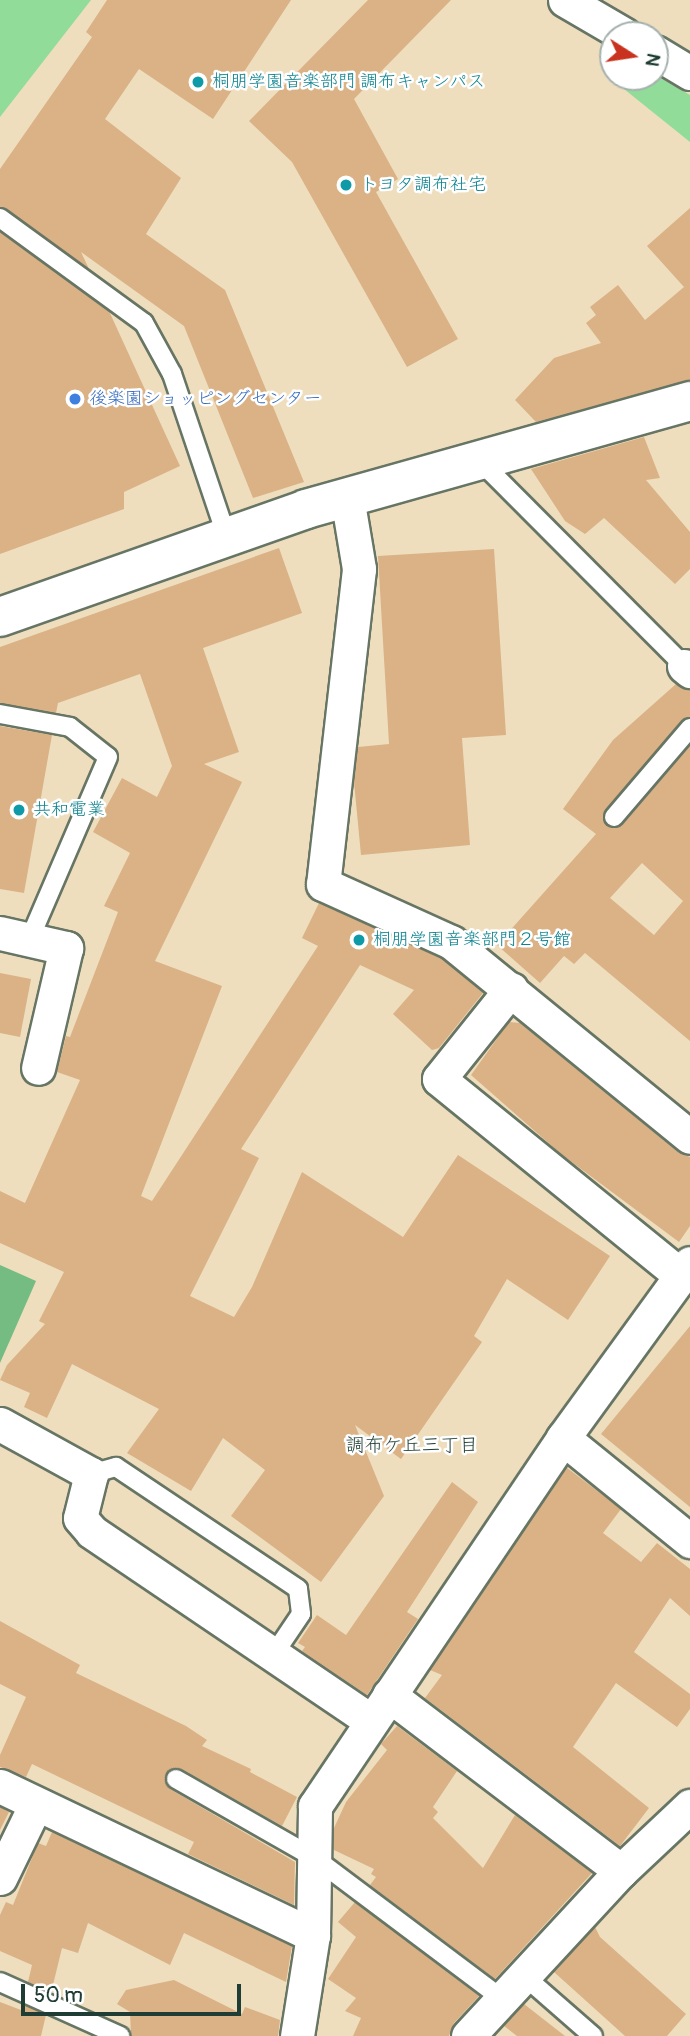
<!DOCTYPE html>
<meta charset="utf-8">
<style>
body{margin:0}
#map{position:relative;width:690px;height:2036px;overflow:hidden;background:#eedebe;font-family:Pangolin,"Klee One",sans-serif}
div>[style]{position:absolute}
.green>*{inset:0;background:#91dc99}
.forest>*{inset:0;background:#74bc81}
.building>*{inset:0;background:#dab286}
.roads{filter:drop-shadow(2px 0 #677564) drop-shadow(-2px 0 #677564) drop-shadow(0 2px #677564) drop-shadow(0 -2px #677564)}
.service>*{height:18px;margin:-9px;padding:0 9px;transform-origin:9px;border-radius:9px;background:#fff}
.minor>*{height:33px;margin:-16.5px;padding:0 16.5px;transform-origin:16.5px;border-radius:16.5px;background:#fff}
.tertiary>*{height:38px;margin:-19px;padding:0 19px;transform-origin:19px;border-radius:19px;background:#fff}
.dots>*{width:19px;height:19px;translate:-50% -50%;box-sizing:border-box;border:4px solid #fff;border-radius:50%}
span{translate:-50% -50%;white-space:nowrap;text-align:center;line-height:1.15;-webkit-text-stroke:5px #fff;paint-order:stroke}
.culture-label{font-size:18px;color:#0d838f}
.left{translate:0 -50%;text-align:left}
.shop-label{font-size:18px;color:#366cbe}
.neighbourhood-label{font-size:19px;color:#1f3d34}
.north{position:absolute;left:599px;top:21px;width:70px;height:70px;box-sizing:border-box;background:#fff;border:2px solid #a5b1ae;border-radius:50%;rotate:102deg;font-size:19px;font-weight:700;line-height:28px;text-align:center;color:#1f3d34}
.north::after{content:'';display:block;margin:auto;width:24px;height:32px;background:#c8321e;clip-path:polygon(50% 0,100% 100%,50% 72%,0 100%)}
.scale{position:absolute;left:21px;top:1984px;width:220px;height:32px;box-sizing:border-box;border:4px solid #1f3d34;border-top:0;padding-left:9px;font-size:21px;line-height:24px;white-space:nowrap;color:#1f3d34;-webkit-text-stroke:5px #fff;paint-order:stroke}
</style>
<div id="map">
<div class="green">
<div style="clip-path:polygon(0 0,91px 0,0 117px)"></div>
<div style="clip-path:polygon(655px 75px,690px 95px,690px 142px,624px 89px,634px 77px)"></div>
</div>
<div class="forest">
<div style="clip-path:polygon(0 1265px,36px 1281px,0 1363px)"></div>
</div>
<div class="building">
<div style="clip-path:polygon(107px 0,291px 0,213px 119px,139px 69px,105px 119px,181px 178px,146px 234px,225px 290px,304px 482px,253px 498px,184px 326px,81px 252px,89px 269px,0 207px,0 169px,92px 37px,86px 32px)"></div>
<div style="clip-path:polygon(368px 0,451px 0,354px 99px,398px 179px,376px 192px,458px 339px,407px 367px,292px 162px,249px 121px)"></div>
<div style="clip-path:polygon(690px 208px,690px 380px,536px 422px,515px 400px,554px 358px,601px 343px,586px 323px,596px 315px,590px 307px,618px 285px,645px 320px,684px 287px,647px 246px)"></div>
<div style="clip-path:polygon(0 232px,109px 311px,180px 466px,124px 492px,124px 509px,0 554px)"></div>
<div style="clip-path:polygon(644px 437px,660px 478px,646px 480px,690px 532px,690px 569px,675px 584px,604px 518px,585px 534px,565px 521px,531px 469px)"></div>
<div style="clip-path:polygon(279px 548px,302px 613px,203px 648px,239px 752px,204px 764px,242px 782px,155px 961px,222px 986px,141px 1196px,152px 1201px,318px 946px,302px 938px,319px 903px,441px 958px,483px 993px,439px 1048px,432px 1050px,393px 1014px,414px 990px,360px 965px,241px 1149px,259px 1158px,190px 1296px,234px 1317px,252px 1287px,302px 1172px,403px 1237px,458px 1155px,610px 1256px,568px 1320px,507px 1279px,474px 1336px,482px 1342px,401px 1459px,355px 1425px,384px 1496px,321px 1582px,231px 1516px,265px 1470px,223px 1438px,191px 1491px,127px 1453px,159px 1409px,72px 1364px,47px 1418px,24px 1407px,30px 1393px,0 1380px,7px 1365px,45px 1324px,39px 1321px,64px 1272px,0 1243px,0 1191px,25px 1203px,80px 1080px,57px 1072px,66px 1036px,70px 1037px,118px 912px,104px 906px,130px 853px,93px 832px,122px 778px,157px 797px,172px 766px,140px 674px,58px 703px,56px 713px,0 703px,0 647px)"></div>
<div style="clip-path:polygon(494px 549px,506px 735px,462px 738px,470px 845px,361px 855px,354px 782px,358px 747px,389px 744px,378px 556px)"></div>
<div style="clip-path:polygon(evenodd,676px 684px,690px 690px,690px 717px,681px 721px,603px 816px,611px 828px,622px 825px,690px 746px,690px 1041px,585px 953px,574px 964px,564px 956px,540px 983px,497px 945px,596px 834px,563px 809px,613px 740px,676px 684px,642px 863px,683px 901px,654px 935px,610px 898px,642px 863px)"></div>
<div style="clip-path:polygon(0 726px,52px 735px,24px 893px,0 889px)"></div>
<div style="clip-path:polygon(0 973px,31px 979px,20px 1037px,0 1033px)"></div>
<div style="clip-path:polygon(509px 1022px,520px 1023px,678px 1152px,690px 1157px,690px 1226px,679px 1242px,561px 1154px,471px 1075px)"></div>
<div style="clip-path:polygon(690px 1326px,690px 1507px,601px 1434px)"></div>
<div style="clip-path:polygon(566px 1467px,621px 1509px,603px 1533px,641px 1562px,657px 1543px,690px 1569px,690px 1616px,670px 1598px,634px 1652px,690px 1694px,690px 1709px,677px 1727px,616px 1683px,573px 1747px,649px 1808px,620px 1846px,425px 1698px,442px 1675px,430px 1670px)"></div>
<div style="clip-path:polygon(452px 1482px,478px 1502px,407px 1612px,418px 1619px,367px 1695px,302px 1651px,305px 1647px,298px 1643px,317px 1615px,346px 1635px)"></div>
<div style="clip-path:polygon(0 1621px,80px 1665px,76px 1673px,186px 1726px,207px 1740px,202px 1746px,251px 1769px,250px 1772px,297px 1797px,282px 1826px,182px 1769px,171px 1769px,165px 1778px,170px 1789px,295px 1862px,294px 1905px,188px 1854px,194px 1842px,32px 1764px,26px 1777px,0 1767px,0 1755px,26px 1697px,0 1684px)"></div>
<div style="clip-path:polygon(397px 1726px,457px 1771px,433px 1807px,438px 1812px,433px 1818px,483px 1868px,515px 1815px,592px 1873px,495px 1979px,370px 1885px,376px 1877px,371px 1874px,374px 1869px,334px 1850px,334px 1828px,346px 1802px,387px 1750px,381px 1744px)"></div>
<div style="clip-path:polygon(0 1807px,9px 1812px,0 1830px)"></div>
<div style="clip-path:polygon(52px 1832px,292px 1946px,286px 1982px,184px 1933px,170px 1965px,88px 1923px,78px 1953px,62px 1948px,51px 1993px,28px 1982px,32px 1965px,0 1951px,0 1915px,6px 1902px,13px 1905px,38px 1843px,46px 1846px)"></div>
<div style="clip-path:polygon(355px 1902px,479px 1996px,454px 2023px,449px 2036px,353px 2036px,361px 2018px,345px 2011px,356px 1998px,328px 1979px,356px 1937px,338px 1922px)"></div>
<div style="clip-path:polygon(595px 1927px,600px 1937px,686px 2014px,667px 2036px,625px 2036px,554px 1972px)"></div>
<div style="clip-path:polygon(174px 1980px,242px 2014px,245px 2007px,280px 2020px,278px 2036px,131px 2036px,130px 2012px,117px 2004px,126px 1990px)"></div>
<div style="clip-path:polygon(0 2002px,21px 2010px,22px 2004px,46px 2015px,41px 2036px,0 2036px)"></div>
<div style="clip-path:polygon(524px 2004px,565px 2036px,517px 2036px,504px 2026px)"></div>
</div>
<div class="roads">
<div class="service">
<div style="left:0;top:218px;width:178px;rotate:36.1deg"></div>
<div style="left:144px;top:323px;width:58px;rotate:61.2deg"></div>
<div style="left:172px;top:374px;width:172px;rotate:71.4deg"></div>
<div style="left:478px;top:459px;width:292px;rotate:45.1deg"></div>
<div style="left:0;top:714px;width:71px;rotate:10.5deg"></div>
<div style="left:70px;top:727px;width:48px;rotate:38.3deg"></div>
<div style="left:108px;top:757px;width:199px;rotate:113.3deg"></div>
<div style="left:614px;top:817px;width:117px;rotate:-49.5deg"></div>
<div style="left:91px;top:1474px;width:26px;rotate:-16deg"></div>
<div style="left:116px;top:1467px;width:219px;rotate:33.8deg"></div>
<div style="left:298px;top:1589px;width:25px;rotate:83deg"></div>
<div style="left:301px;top:1614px;width:48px;rotate:124deg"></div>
<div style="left:176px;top:1779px;width:161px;rotate:29.7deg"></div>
<div style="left:316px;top:1859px;width:231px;rotate:36.9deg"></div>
<div style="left:523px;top:1975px;width:93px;rotate:41.1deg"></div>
<div style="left:0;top:1982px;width:132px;rotate:24.2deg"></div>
</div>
<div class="minor">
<div style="left:565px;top:0;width:69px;rotate:30.3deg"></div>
<div style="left:655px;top:52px;width:41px;rotate:31deg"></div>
<div style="left:347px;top:497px;width:73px;rotate:80.5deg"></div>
<div style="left:359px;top:569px;width:317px;rotate:96.5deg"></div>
<div style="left:323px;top:884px;width:141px;rotate:24.4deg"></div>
<div style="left:451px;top:942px;width:308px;rotate:39.2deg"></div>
<div style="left:684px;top:666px;width:8px;rotate:40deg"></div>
<div style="left:0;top:933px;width:68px;rotate:12.8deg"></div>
<div style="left:66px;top:948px;width:123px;rotate:103.1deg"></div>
<div style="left:511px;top:989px;width:115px;rotate:128.7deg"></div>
<div style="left:439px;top:1079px;width:311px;rotate:39.1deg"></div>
<div style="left:0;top:1424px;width:104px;rotate:28.8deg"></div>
<div style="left:91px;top:1474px;width:45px;rotate:104deg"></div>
<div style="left:80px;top:1518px;width:18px;rotate:49deg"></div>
<div style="left:92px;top:1532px;width:337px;rotate:34.1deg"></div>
<div style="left:563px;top:1438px;width:164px;rotate:39deg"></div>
<div style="left:389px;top:1695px;width:291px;rotate:37.2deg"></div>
<div style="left:0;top:1786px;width:347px;rotate:25.5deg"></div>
<div style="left:0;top:1878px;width:82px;rotate:-64.1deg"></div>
<div style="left:297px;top:2036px;width:102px;rotate:-81deg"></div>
<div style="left:313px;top:1935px;width:129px;rotate:-89.1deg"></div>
<div style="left:315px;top:1806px;width:444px;rotate:-56deg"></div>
<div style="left:563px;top:1438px;width:216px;rotate:-54deg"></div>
<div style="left:468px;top:2036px;width:225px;rotate:-47.2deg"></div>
<div style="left:621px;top:1871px;width:95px;rotate:-43.3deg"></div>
</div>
<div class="tertiary">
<div style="left:0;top:617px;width:324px;rotate:-19.4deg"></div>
<div style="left:306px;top:509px;width:399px;rotate:-15.7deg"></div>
</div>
</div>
<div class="dots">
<div style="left:198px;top:82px;background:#0f9aa8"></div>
<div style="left:346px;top:185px;background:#0f9aa8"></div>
<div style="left:75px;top:399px;background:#3f7fe0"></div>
<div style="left:19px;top:810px;background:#0f9aa8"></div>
<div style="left:359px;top:940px;background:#0f9aa8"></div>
</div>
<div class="culture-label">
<span class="left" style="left:212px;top:82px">桐朋学園音楽部門 調布キャンパス</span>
<span class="left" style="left:360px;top:185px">トヨタ調布社宅</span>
<span class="left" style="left:33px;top:810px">共和電業</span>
<span class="left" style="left:373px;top:940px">桐朋学園音楽部門２号館</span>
</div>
<div class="shop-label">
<span class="left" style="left:89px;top:399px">後楽園ショッピングセンター</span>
</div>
<div class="neighbourhood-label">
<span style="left:412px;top:1446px">調布ケ丘三丁目</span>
</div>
<div class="north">N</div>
<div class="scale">50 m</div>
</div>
